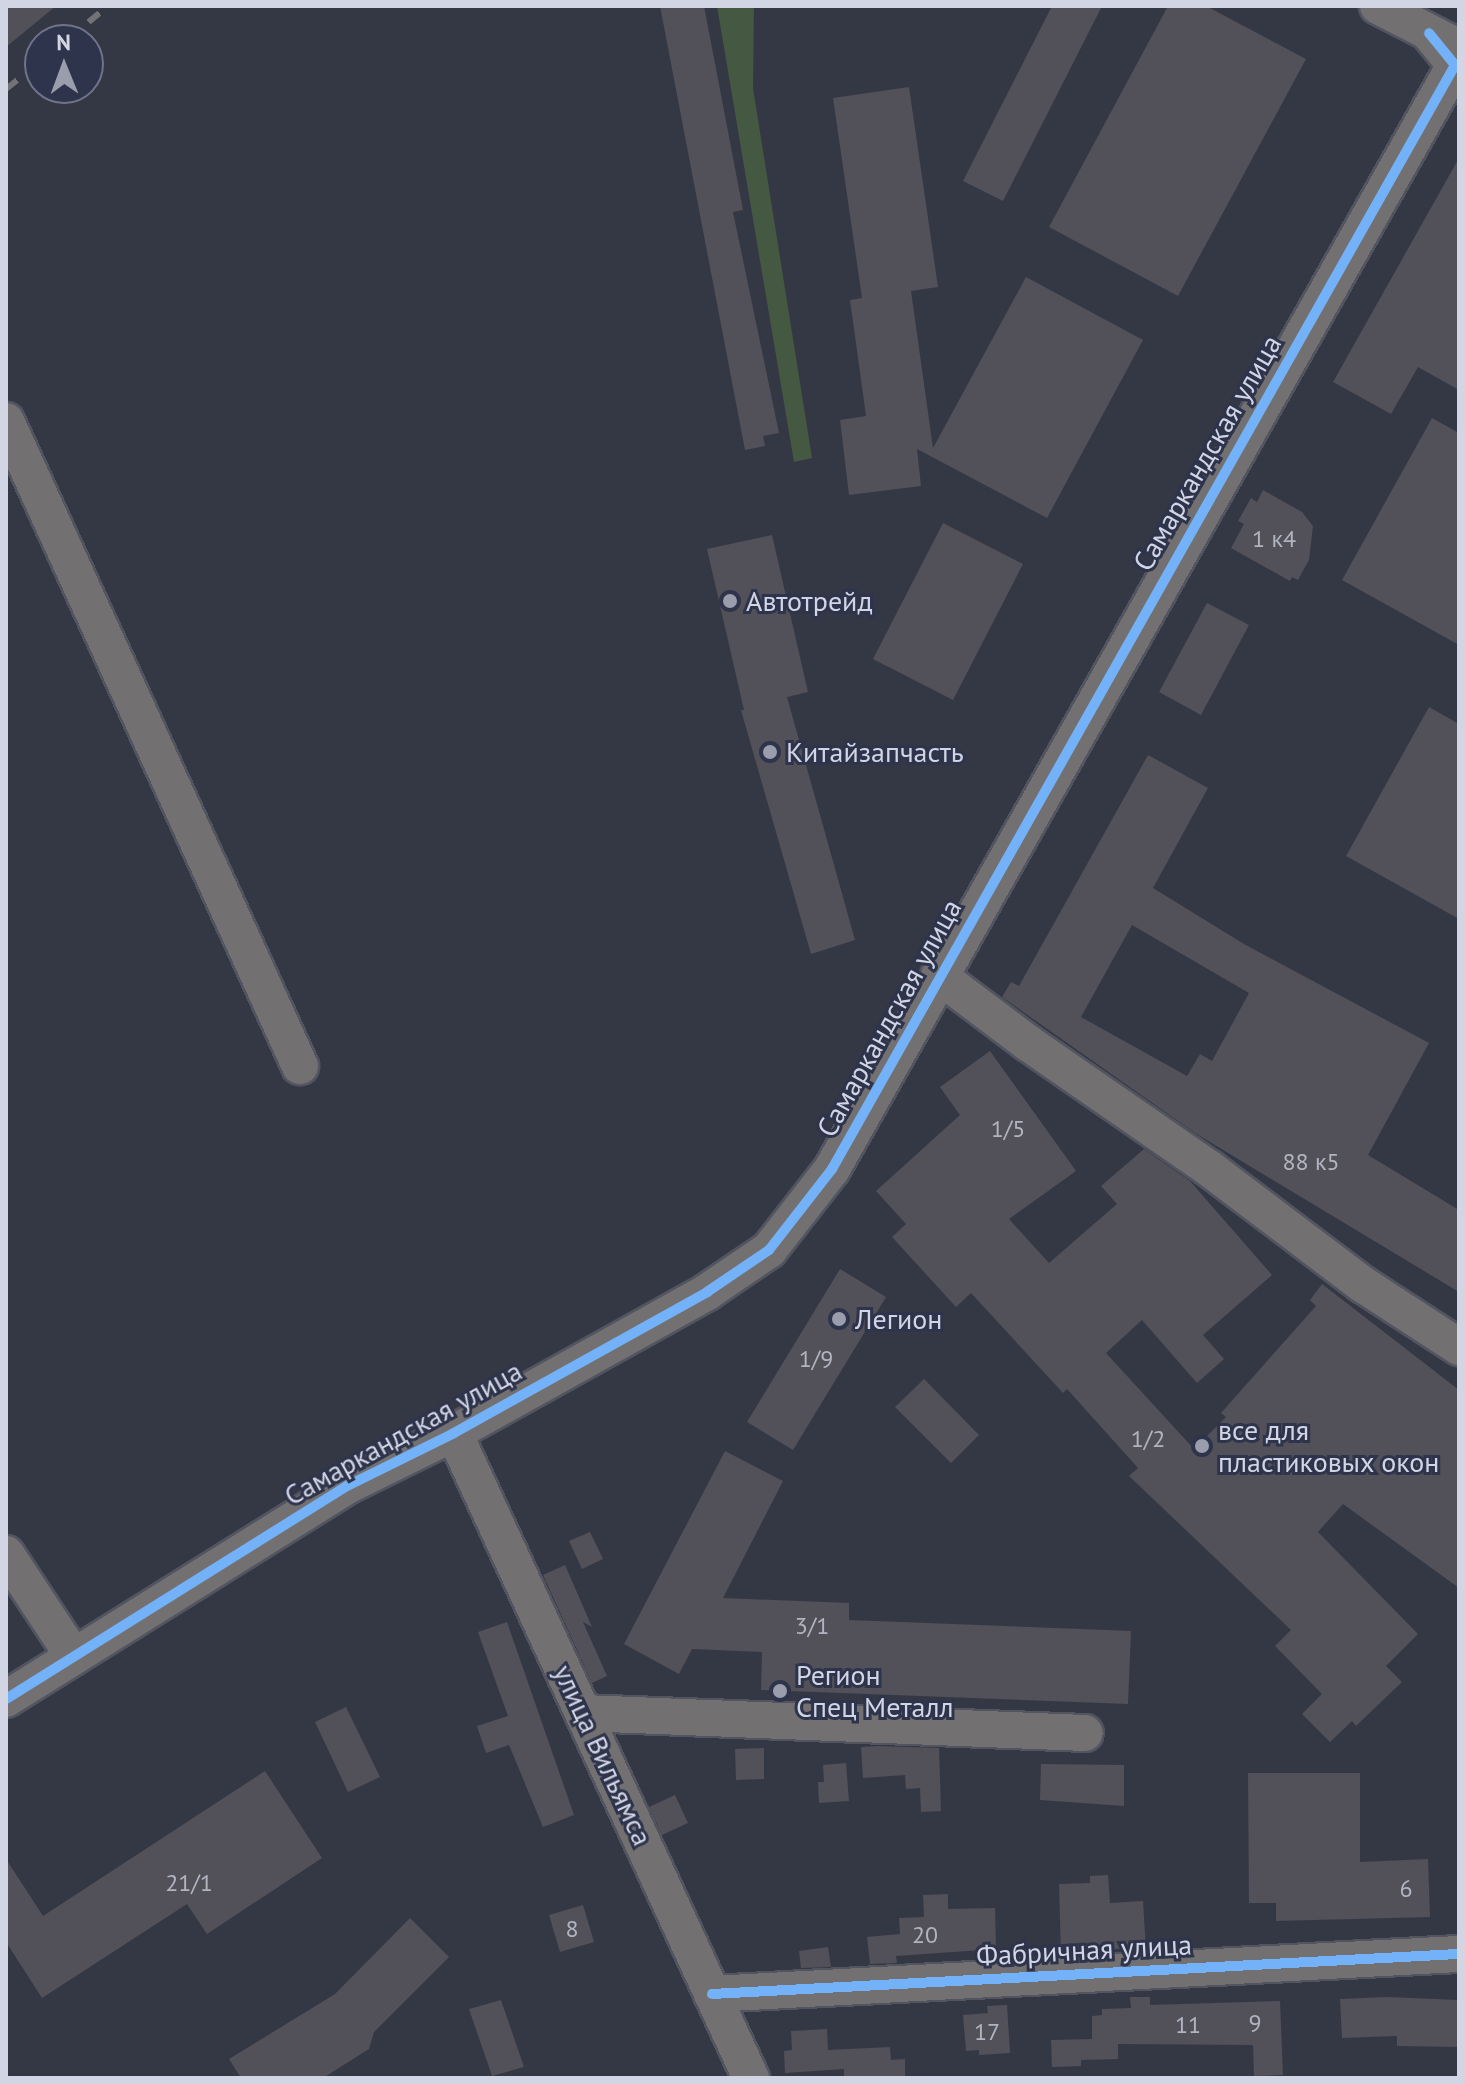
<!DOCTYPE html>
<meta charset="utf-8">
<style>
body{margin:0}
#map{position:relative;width:1465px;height:2084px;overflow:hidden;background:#343845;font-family:"PT Sans",sans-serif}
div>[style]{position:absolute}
.green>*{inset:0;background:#445842}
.building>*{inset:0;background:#525058}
.roads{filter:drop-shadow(2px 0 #525560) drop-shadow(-2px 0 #525560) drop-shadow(0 2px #525560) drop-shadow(0 -2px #525560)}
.minor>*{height:36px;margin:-18px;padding:0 18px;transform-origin:18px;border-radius:18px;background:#737072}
.rail>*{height:6px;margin-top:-3px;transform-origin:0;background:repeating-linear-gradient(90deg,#727277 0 14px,transparent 0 28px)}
.cycleway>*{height:10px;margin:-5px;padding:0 5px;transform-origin:5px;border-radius:5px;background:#73b2f8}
.dots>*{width:22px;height:22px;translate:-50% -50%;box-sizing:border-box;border:4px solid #2e344b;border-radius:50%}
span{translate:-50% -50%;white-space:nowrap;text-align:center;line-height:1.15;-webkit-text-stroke:6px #2e344b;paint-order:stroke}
.number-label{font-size:24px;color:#b1b4c1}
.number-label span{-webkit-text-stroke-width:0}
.street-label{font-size:28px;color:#d1d5e4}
.poi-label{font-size:28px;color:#d1d5e4}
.left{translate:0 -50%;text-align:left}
.frame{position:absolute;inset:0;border:8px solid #d1d5e4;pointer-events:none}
.north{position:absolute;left:24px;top:24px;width:80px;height:80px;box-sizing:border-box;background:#2e344b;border:2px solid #6f7488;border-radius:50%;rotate:359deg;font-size:22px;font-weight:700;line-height:32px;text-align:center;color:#d1d5e4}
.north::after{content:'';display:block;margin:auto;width:28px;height:36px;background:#9a9eac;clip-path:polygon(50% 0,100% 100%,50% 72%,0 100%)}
</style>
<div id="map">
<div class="green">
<div style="clip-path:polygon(717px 6px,754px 6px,753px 88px,812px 458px,794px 462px)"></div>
</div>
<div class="building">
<div style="clip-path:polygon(6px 6px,56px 6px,6px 47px)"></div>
<div style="clip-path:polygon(660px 6px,704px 6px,743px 210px,733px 212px,779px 433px,763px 436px,765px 446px,745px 450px)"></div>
<div style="clip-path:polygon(1052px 6px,1102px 6px,1003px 201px,963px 181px)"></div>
<div style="clip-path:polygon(1168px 6px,1206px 6px,1306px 59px,1178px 296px,1049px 227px)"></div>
<div style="clip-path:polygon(909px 87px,938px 287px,911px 291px,933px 448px,1026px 277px,1143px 340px,1047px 518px,917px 449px,921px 486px,849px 495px,840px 420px,866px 416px,850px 300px,862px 298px,833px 98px)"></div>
<div style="clip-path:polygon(1459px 158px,1459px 390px,1418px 367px,1391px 414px,1333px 382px)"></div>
<div style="clip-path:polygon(1432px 418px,1459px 433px,1459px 645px,1342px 580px)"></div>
<div style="clip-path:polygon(1263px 490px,1302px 512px,1313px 526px,1309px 560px,1298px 580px,1292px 577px,1290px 581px,1231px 548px,1244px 524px,1238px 521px,1251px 498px,1257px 502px)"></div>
<div style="clip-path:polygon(943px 523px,1023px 564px,953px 700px,873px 659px)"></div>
<div style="clip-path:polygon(772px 535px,808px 692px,787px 697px,855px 940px,811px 954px,741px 710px,744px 710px,707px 549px)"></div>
<div style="clip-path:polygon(1207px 603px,1249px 625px,1201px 715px,1159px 692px)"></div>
<div style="clip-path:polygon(1429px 707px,1459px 724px,1459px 919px,1346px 856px)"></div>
<div style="clip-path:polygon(evenodd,1148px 755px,1208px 788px,1153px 888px,1244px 944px,1429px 1043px,1368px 1155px,1459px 1210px,1459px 1292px,1195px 1133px,1002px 997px,1011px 982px,1019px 986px,1148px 755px,1132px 925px,1249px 993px,1212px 1061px,1200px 1054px,1187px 1076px,1081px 1017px,1132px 925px)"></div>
<div style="clip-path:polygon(990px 1051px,1076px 1171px,1009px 1219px,1049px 1263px,1117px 1204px,1101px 1186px,1144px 1149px,1190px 1181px,1272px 1275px,1203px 1335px,1224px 1359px,1197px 1383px,1142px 1320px,1106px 1353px,1194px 1449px,1226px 1417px,1221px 1413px,1316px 1306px,1310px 1300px,1322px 1284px,1459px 1390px,1459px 1588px,1343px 1504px,1318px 1532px,1418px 1634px,1386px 1666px,1402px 1682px,1356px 1726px,1352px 1721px,1330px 1742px,1302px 1714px,1322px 1694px,1275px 1646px,1291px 1630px,1129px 1476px,1138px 1468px,1067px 1389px,1063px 1393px,971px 1293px,956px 1307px,892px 1237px,906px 1224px,876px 1191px,960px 1115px,940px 1087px)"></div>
<div style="clip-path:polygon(840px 1269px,886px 1297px,793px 1450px,747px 1422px)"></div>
<div style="clip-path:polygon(924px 1379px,979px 1435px,951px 1463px,895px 1407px)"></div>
<div style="clip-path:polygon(725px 1451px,783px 1481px,723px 1598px,849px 1603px,849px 1620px,1131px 1631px,1128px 1704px,761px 1690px,762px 1652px,692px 1649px,679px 1674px,624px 1644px)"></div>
<div style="clip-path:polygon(590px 1532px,603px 1559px,582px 1569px,569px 1541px)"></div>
<div style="clip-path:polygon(565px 1565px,592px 1627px,583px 1622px,607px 1676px,592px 1683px,543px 1575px)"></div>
<div style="clip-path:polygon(507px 1622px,574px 1815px,543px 1827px,509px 1745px,486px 1753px,477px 1726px,508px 1716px,478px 1632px)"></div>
<div style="clip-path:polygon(346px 1707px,380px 1777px,348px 1792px,315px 1722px)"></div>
<div style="clip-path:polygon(878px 1746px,939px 1748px,941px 1811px,921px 1812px,920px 1788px,906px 1789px,905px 1775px,863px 1778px,861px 1747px)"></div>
<div style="clip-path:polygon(764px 1748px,764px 1779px,736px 1780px,735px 1749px)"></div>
<div style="clip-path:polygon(846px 1763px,849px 1801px,819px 1803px,818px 1782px,824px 1782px,823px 1765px)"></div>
<div style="clip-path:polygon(1041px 1764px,1124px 1765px,1124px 1806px,1040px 1800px)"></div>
<div style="clip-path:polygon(265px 1771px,322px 1858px,207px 1934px,187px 1904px,42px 1998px,6px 1942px,6px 1859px,43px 1916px)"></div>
<div style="clip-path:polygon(1248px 1773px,1360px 1773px,1360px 1862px,1428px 1859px,1430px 1917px,1276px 1921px,1276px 1903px,1249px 1903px)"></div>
<div style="clip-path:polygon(675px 1795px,688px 1823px,662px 1835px,649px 1807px)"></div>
<div style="clip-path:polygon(1108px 1875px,1110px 1903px,1143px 1901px,1146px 1950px,1128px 1951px,1128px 1948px,1061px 1954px,1059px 1884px,1090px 1883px,1090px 1876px)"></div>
<div style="clip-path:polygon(948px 1894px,948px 1909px,995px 1908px,996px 1949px,896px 1956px,897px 1963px,870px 1964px,867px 1937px,900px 1934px,899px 1918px,924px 1917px,923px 1895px)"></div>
<div style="clip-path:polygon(583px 1905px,594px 1942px,560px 1952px,549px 1915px)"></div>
<div style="clip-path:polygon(410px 1918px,449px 1957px,374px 2032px,369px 2049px,323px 2078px,241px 2078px,229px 2059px,335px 1994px)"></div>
<div style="clip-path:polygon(828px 1947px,831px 1967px,801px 1968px,799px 1951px)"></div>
<div style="clip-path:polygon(1130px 1997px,1150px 1997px,1150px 2005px,1280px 2001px,1283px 2075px,1254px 2076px,1253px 2045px,1118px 2044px,1118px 2059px,1081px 2060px,1081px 2066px,1052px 2067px,1051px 2040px,1092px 2039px,1092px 2016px,1102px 2015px,1102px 2009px,1131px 2008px)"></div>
<div style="clip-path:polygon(1387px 1997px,1459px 2000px,1459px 2047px,1397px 2046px,1397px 2036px,1342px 2038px,1340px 1999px)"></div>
<div style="clip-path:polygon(501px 2000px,524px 2067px,492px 2076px,469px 2009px)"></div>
<div style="clip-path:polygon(1007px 2005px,1010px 2053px,979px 2055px,979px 2050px,966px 2051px,963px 2015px,988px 2013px,987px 2006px)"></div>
<div style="clip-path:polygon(827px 2029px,828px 2050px,890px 2047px,891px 2060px,905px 2059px,905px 2078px,844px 2078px,844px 2069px,785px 2073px,784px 2051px,792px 2050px,791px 2031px)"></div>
</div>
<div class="roads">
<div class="minor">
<div style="left:1378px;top:6px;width:79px;rotate:27.2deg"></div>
<div style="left:6px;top:421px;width:709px;rotate:65.5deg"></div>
<div style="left:939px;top:976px;width:111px;rotate:37deg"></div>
<div style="left:1028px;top:1043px;width:221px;rotate:34.7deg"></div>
<div style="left:1210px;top:1169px;width:191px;rotate:37.1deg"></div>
<div style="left:1362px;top:1284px;width:116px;rotate:33deg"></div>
<div style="left:454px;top:1433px;width:710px;rotate:65.28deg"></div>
<div style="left:6px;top:1554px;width:123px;rotate:56.6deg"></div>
<div style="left:6px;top:1699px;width:404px;rotate:-32deg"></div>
<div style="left:349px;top:1485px;width:117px;rotate:-26.3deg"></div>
<div style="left:454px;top:1433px;width:290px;rotate:-29.1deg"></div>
<div style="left:707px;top:1292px;width:75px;rotate:-34.1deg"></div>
<div style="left:769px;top:1250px;width:103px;rotate:-52.1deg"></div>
<div style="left:832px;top:1169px;width:1268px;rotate:-60.56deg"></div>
<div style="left:1455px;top:65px;width:41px;rotate:-129.1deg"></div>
<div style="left:583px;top:1713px;width:502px;rotate:2.28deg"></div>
<div style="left:712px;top:1994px;width:748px;rotate:-3.07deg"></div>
</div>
</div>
<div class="rail">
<div style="left:67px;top:40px;width:53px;rotate:-39.7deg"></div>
<div style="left:6px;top:89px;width:43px;rotate:-38.5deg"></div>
</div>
<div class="cycleway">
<div style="left:6px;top:1699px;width:404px;rotate:-32deg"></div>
<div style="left:349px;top:1485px;width:117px;rotate:-26.3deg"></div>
<div style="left:454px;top:1433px;width:290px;rotate:-29.1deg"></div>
<div style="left:707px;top:1292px;width:75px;rotate:-34.1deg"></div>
<div style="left:769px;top:1250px;width:103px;rotate:-52.1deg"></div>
<div style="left:832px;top:1169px;width:1268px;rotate:-60.56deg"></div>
<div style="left:1455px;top:65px;width:41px;rotate:-129.1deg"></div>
<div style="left:712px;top:1994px;width:748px;rotate:-3.07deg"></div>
</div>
<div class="dots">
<div style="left:730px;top:601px;background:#9a9eac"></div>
<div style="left:770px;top:752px;background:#9a9eac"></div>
<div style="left:839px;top:1319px;background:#9a9eac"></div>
<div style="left:1202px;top:1446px;background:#9a9eac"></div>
<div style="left:780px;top:1691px;background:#9a9eac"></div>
</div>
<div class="number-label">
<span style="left:1274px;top:539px">1 к4</span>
<span style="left:1008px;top:1129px">1/5</span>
<span style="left:1311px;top:1162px">88 к5</span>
<span style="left:816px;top:1359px">1/9</span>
<span style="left:1148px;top:1439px">1/2</span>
<span style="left:812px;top:1626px">3/1</span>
<span style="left:189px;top:1883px">21/1</span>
<span style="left:1406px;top:1889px">6</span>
<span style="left:572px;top:1929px">8</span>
<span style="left:925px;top:1935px">20</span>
<span style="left:1255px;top:2023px">9</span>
<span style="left:1188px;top:2025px">11</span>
<span style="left:987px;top:2032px">17</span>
</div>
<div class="street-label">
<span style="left:1207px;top:453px;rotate:-60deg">Самаркандская улица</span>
<span style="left:889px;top:1018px;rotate:-61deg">Самаркандская улица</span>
<span style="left:403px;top:1433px;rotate:-29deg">Самаркандская улица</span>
<span style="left:603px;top:1755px;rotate:65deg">улица Вильямса</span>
<span style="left:1084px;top:1950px;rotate:-3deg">Фабричная улица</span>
</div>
<div class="poi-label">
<span class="left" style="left:746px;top:601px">Автотрейд</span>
<span class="left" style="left:786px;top:752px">Китайзапчасть</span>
<span class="left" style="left:855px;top:1319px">Легион</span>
<span class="left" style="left:1218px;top:1446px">все для<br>пластиковых окон</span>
<span class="left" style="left:796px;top:1691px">Регион<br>Спец Металл</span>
</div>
<div class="frame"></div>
<div class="north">N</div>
</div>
